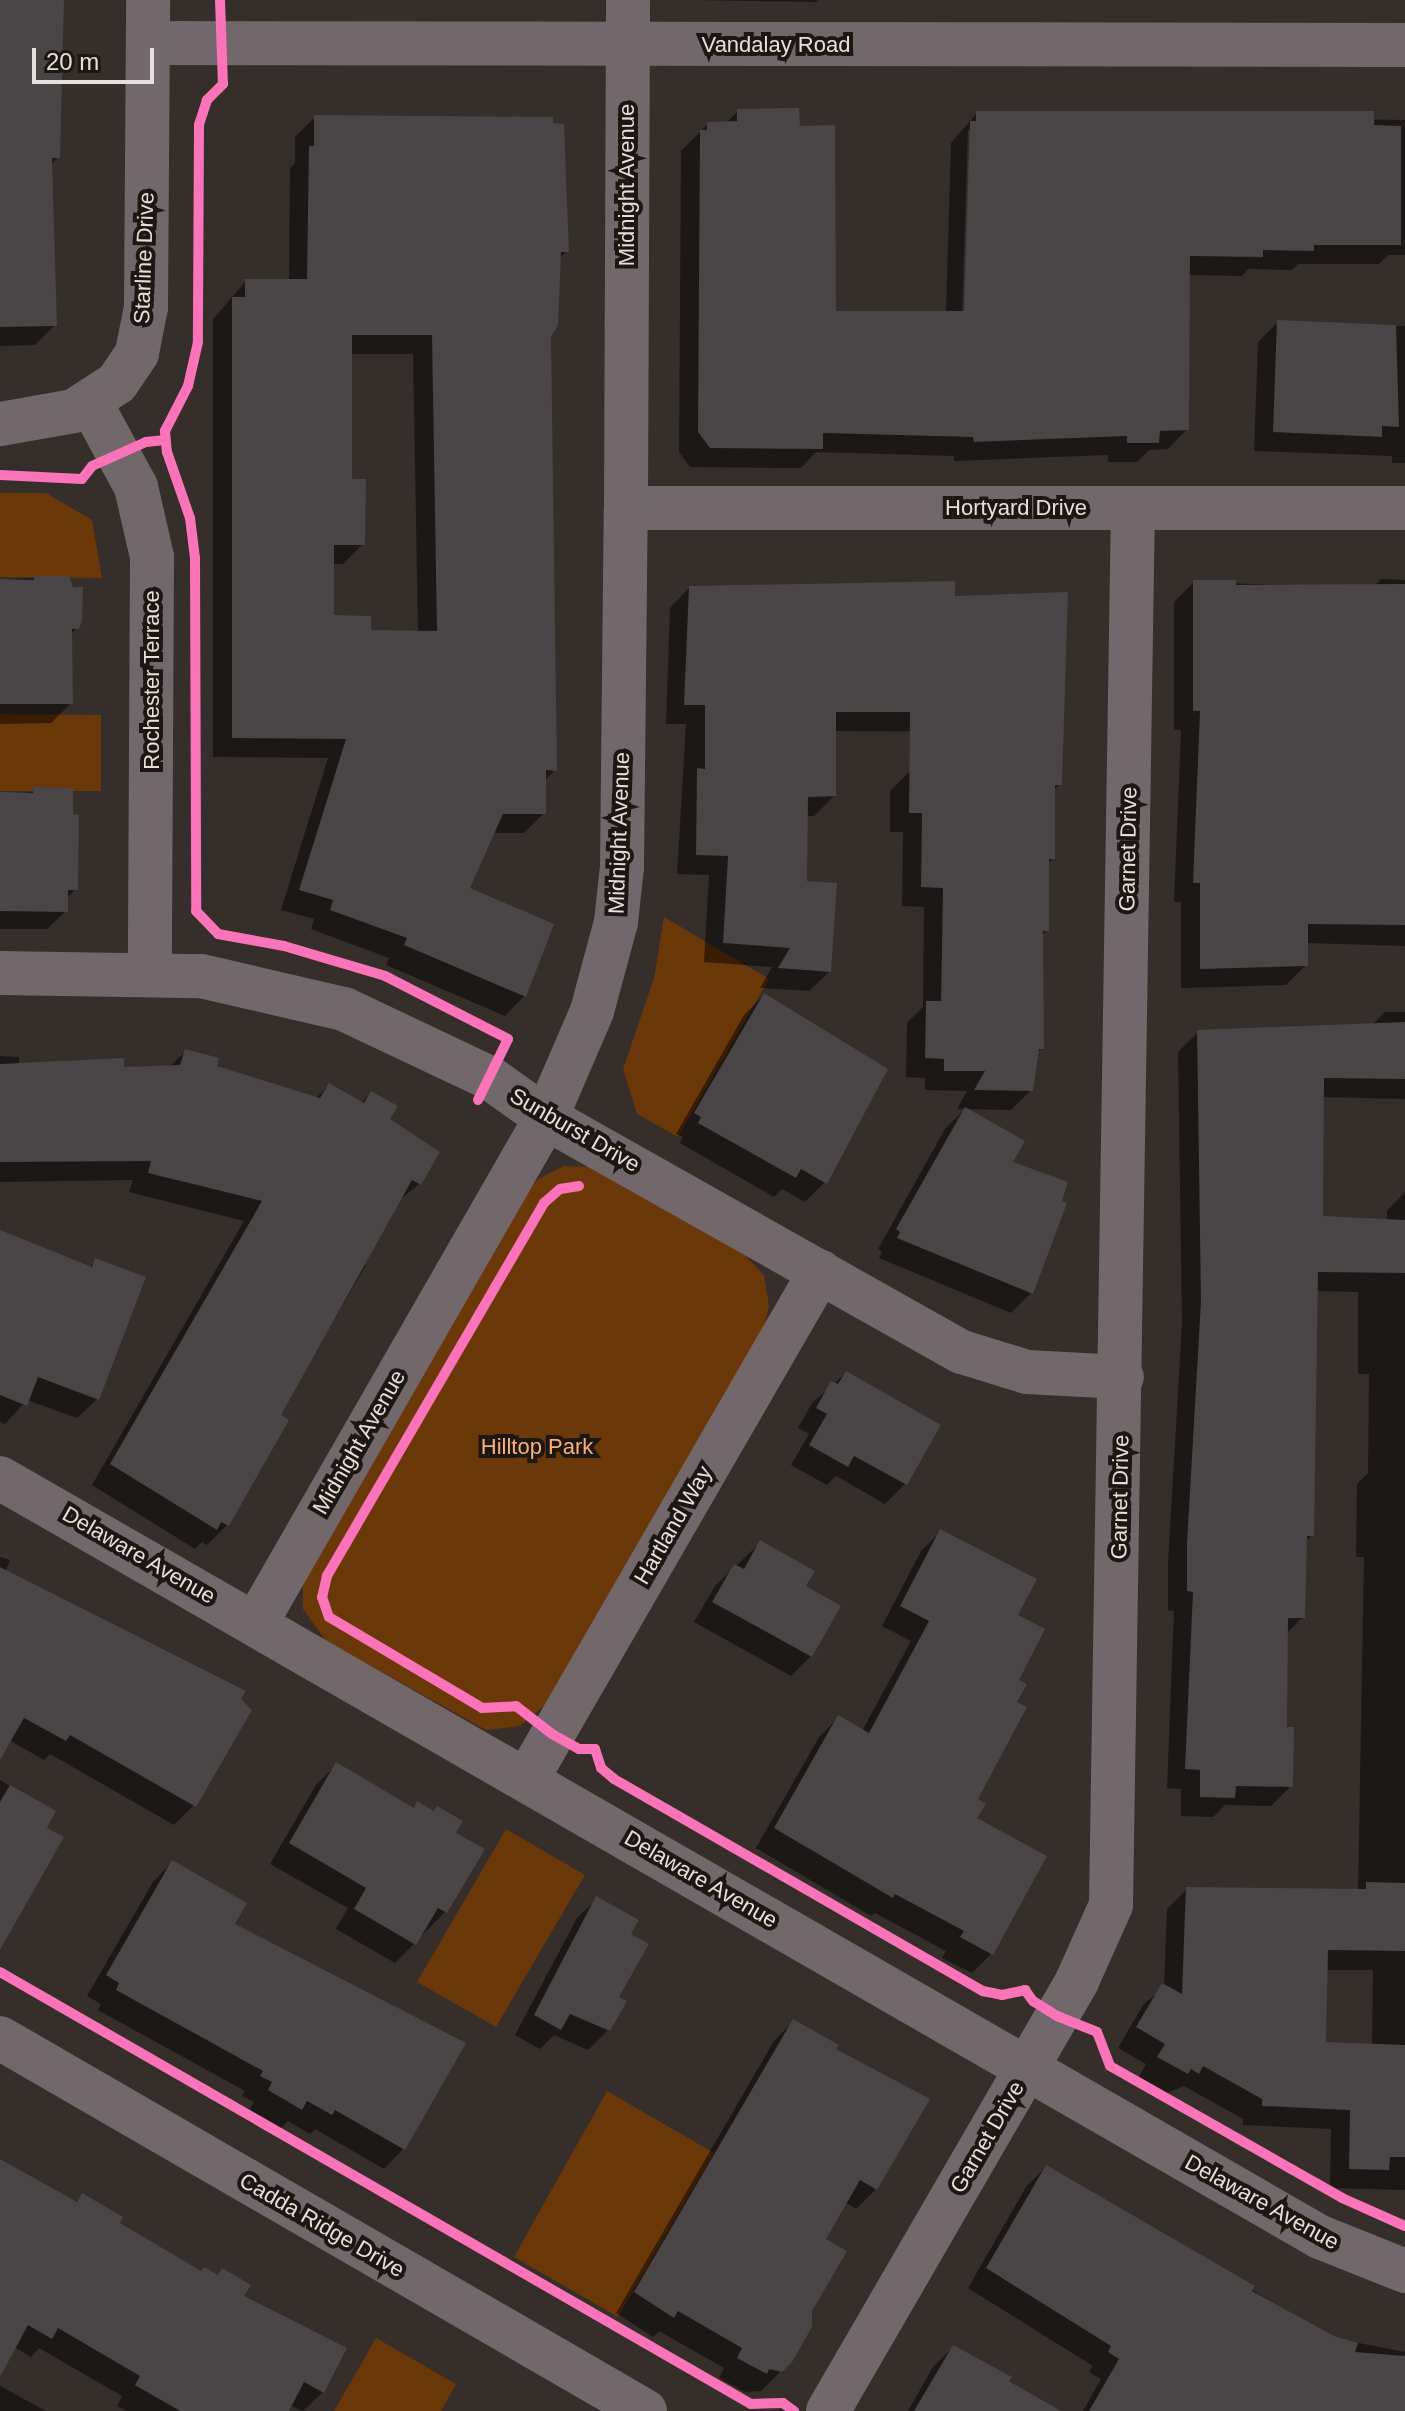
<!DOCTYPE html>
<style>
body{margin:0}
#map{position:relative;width:1405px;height:2411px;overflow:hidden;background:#352e2a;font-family:Arial,sans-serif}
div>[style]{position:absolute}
.green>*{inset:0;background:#6b3809}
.shadow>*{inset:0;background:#0007}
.building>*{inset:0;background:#4a4546}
.minor>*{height:44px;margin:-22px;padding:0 22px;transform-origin:22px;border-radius:22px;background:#72686b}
.cycleway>*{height:10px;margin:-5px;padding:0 5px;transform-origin:5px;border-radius:5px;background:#fb73b8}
span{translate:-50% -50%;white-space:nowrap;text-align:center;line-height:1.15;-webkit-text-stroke:8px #1c1713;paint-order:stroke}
.street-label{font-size:22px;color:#e7dfdb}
.park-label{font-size:22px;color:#fdaf7b}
.scale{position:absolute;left:32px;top:48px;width:122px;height:36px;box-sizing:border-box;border:4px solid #e7dfdb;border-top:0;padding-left:10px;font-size:24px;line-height:28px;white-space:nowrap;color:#e7dfdb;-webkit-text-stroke:6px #1c1713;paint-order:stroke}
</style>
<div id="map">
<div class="green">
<div style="clip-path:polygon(0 493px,46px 493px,92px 520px,102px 578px,0 577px)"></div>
<div style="clip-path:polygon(0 714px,101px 715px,101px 791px,0 791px)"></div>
<div style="clip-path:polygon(664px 917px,769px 979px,678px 1137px,637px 1114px,623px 1069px,654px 978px)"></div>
<div style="clip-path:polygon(564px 1166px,589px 1167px,742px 1252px,764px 1275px,769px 1306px,765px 1325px,545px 1705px,520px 1726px,486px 1730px,326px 1641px,303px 1609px,303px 1583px,526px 1194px,538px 1179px)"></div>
<div style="clip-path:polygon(506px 1829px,585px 1875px,496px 2027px,417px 1982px)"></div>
<div style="clip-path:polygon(607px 2091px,714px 2153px,618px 2317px,514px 2257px)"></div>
<div style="clip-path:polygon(376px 2338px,456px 2384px,441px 2411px,334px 2411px)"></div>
</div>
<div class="shadow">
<div style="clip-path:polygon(0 0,63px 0,58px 157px,50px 165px,55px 325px,35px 345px,0 346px)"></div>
<div style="clip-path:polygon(692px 0,818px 0,816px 2px)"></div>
<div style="clip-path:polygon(evenodd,738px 111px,798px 128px,834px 313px,946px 313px,951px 143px,977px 113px,1405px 120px,1405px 255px,1388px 255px,1379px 264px,1298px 264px,1292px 270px,1248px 269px,1242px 276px,1188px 275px,1187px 429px,1168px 449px,1149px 450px,1137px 462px,1108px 462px,1108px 455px,954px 461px,954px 456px,816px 452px,801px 468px,690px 467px,679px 452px,681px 151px,708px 124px,726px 123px,738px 111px,968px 130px,972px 130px,966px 321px,962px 321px,968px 130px)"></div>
<div style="clip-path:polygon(evenodd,315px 117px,567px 251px,558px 259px,549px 336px,555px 770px,544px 781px,544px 813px,524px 833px,492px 833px,468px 889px,524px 996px,505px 1016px,386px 965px,389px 958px,311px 929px,314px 919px,281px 910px,328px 758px,213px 757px,213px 319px,246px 281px,289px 281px,290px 168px,295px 163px,295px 137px,315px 117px,350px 354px,413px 354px,418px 632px,369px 632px,332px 617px,332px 564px,343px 564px,363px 544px,350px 481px,350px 354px)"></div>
<div style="clip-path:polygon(1278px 322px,1319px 322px,1319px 327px,1405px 326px,1405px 463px,1392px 463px,1392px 456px,1254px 451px,1258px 342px)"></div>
<div style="clip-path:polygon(68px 578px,77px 628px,70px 635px,71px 703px,51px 723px,0 724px,0 579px)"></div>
<div style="clip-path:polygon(1381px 579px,1405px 580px,1405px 946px,1306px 943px,1306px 965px,1286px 985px,1181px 988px,1181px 902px,1174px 902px,1181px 730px,1174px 730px,1174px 602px,1194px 582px,1372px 588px)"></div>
<div style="clip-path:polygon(689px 588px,953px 599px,1040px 732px,834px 731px,834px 796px,814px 816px,806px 816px,805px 883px,829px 972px,809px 991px,760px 988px,772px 967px,704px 962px,709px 875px,677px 874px,686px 724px,666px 724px,670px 608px)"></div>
<div style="clip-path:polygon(910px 771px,1060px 784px,1053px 791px,1053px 859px,1047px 864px,1047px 930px,1041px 936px,1042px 1048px,1036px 1054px,1031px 1090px,1011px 1110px,957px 1109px,967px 1091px,925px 1090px,925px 1078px,906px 1077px,907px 1023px,923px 1007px,924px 907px,902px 906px,903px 832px,890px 832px,890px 791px)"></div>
<div style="clip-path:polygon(71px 790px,76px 889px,66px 899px,66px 911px,47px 929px,0 929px,0 794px)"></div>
<div style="clip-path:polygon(764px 995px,825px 1182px,805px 1202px,782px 1189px,774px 1197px,680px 1143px,683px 1137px,676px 1134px,744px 1015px)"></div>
<div style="clip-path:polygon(evenodd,1385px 1012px,1405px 1012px,1405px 1099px,1322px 1097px,1321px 1218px,1387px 1221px,1387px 1211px,1405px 1192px,1405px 2190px,1330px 2188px,1331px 2129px,1243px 2125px,1243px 2119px,1184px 2086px,1167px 2093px,1139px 2077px,1146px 2064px,1118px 2048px,1143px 2005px,1164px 1987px,1167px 1909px,1187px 1889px,1358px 1891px,1364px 1557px,1356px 1557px,1357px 1484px,1368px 1473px,1369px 1374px,1358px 1374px,1358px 1292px,1316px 1291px,1312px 1535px,1304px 1543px,1303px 1617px,1286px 1634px,1285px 1729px,1291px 1786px,1271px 1806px,1225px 1805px,1213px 1817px,1181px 1816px,1181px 1789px,1167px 1788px,1174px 1611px,1168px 1610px,1168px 1564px,1182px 1323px,1178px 1052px,1198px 1032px,1372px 1025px,1385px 1012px,1325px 1970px,1373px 1970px,1372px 2046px,1324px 2044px,1325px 1970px)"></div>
<div style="clip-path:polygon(186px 1051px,214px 1068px,316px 1098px,329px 1085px,360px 1104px,371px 1093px,419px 1184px,397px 1202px,362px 1262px,366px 1265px,278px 1416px,227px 1525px,207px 1545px,202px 1542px,195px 1549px,92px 1485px,244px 1221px,129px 1192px,133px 1180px,0 1182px,0 1056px,19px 1057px,19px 1066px,122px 1069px,169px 1067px)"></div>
<div style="clip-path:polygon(965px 1109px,1010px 1163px,1064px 1204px,1031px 1293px,1011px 1313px,879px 1258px,882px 1252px,878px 1249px,945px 1129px)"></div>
<div style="clip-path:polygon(0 1240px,89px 1268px,96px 1261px,97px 1399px,77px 1418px,27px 1400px,5px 1424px,0 1422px)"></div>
<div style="clip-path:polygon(846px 1373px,938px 1426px,905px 1484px,885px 1504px,836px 1476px,827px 1485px,791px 1465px,809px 1434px,798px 1428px,812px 1403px)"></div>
<div style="clip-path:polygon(941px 1531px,1015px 1616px,1014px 1703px,975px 1800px,991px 1954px,972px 1973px,942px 1958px,946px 1951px,875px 1913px,871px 1916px,756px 1848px,819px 1737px,838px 1718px,862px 1731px,911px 1641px,882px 1626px,921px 1551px)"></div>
<div style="clip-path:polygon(760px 1543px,803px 1586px,811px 1656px,791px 1676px,694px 1622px,715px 1586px)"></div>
<div style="clip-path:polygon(0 1557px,10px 1560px,5px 1572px,194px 1805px,174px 1825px,50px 1754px,44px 1760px,9px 1740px,0 1756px)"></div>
<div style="clip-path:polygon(336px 1765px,412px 1809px,418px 1804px,453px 1834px,445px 1912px,395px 1963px,336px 1929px,348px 1908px,270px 1864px,316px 1785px)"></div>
<div style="clip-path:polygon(0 1780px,53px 1812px,0 1936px)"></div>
<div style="clip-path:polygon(172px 1862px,233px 1924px,403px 2149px,384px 2169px,315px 2129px,310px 2134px,288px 2121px,281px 2128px,249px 2111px,254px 2102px,242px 2096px,245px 2091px,98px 2010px,101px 2004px,87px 1996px,153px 1882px)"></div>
<div style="clip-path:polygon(597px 1899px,616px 1998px,608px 2030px,588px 2050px,554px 2035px,540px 2049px,515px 2035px,577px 1918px)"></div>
<div style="clip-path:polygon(794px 2021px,833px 2050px,876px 2189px,856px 2209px,845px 2202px,824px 2240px,810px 2310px,791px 2361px,761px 2391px,745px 2392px,719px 2378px,724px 2368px,659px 2331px,653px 2337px,616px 2313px,774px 2041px)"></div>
<div style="clip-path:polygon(0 2161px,75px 2203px,82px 2196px,117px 2224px,242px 2297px,323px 2392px,303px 2411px,290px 2405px,287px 2411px,126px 2411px,117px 2406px,122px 2396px,39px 2348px,31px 2357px,14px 2347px,0 2372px)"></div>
<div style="clip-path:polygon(1046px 2167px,1333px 2338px,1405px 2352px,1405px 2411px,1083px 2411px,1101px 2379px,1089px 2372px,1093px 2366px,968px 2288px,1026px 2187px)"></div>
<div style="clip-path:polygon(953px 2347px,1059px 2411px,908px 2411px,933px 2367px)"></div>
<div style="clip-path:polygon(0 2386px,46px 2411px,0 2411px)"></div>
</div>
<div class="building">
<div style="clip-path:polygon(0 0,64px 0,60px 158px,52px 158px,57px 326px,0 327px)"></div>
<div style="clip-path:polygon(799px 108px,800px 126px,835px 125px,836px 311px,964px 311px,970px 121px,976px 121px,976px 111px,1374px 111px,1374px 125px,1401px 126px,1401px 245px,1314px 245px,1314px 251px,1263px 250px,1263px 257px,1190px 256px,1189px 430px,1160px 431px,1159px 443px,1127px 443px,1127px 436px,974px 442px,973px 437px,823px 433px,823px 449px,710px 448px,698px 432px,700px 130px,707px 130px,707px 122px,737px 121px,737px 109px)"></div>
<div style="clip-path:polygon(evenodd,314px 115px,553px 117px,553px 123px,564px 124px,569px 252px,561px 252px,558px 325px,551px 337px,557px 771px,546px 770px,546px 814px,503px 814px,470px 888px,554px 924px,526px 997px,404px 945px,407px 938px,330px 910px,333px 900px,299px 890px,346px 739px,232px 738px,232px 297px,245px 297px,245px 279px,307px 279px,309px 146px,314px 146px,314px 115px,352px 335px,432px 335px,437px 631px,371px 630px,371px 616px,334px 615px,334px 545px,365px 545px,366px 479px,352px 479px,352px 335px)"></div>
<div style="clip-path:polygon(1277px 320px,1396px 325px,1399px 427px,1382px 426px,1382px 437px,1273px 432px)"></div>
<div style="clip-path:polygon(34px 576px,69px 576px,73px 587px,83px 587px,82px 621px,79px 629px,72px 629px,73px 704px,0 704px,0 579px,34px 580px)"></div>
<div style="clip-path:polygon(1193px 580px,1236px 580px,1236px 585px,1405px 584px,1405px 925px,1308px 924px,1308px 966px,1200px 969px,1200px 883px,1193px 883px,1200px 711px,1193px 711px)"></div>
<div style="clip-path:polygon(955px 581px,955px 596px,1068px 592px,1062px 785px,1055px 785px,1055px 859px,1049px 859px,1049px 931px,1043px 931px,1044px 1049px,1039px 1049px,1033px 1091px,974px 1090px,985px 1071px,944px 1071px,944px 1059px,925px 1058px,926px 1001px,941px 1001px,943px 888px,921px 887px,922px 813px,909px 813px,910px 712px,836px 712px,836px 796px,808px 797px,807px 881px,837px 883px,831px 972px,778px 968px,790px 948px,723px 943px,728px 856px,696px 855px,697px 768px,705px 769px,705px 705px,684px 705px,689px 586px)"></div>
<div style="clip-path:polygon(33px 787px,73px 788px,73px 814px,79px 815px,78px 890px,68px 890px,68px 912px,0 911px,0 792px,33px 793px)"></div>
<div style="clip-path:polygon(764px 993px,888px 1069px,827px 1184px,801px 1169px,796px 1178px,698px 1123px,701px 1117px,694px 1113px)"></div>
<div style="clip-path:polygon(1405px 1022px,1405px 1079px,1324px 1078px,1323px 1216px,1405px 1220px,1405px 1273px,1318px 1272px,1314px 1536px,1307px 1536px,1305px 1618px,1288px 1618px,1287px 1727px,1294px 1727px,1293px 1787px,1236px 1786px,1235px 1798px,1200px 1797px,1200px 1770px,1185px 1769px,1193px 1592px,1187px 1591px,1187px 1543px,1201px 1301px,1197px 1030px)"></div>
<div style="clip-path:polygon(185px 1049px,219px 1058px,217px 1066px,320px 1098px,329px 1083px,364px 1103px,371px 1091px,398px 1106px,390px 1119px,440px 1152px,421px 1185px,412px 1180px,281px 1415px,289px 1420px,247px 1494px,229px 1526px,221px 1522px,217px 1530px,110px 1464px,262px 1201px,148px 1173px,151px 1161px,0 1162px,0 1064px,124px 1058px,124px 1067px,180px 1065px)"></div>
<div style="clip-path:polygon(965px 1107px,1025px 1141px,1013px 1162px,1068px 1182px,1062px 1201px,1067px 1203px,1033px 1294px,897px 1238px,900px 1232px,896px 1229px)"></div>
<div style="clip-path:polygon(0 1230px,92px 1267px,95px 1258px,146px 1277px,99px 1400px,38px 1377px,27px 1406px,0 1395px)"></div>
<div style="clip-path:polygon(846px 1371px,941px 1425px,907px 1485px,854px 1456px,848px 1467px,809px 1445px,827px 1414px,816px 1408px,831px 1381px,838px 1384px)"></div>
<div style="clip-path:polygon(940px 1529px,1037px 1579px,1018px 1615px,1045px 1629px,1019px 1680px,1027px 1684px,1017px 1702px,1027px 1707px,978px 1799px,986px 1804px,977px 1818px,1047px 1856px,993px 1955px,960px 1937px,964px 1931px,895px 1894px,893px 1898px,774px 1828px,838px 1715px,869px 1733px,929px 1621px,900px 1606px)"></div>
<div style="clip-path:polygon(760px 1540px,815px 1571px,806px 1586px,841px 1606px,812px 1657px,712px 1602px,734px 1564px,744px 1569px)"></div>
<div style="clip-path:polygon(0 1567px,246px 1691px,241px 1699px,252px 1710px,196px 1807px,70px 1735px,66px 1741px,24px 1718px,0 1760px)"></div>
<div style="clip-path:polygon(336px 1762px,414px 1808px,417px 1801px,434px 1811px,437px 1806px,463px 1821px,456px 1833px,485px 1849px,447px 1913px,438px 1908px,416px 1945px,354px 1909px,366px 1888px,289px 1843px)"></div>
<div style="clip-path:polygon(10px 1785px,56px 1811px,47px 1828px,64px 1837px,0 1950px,0 1802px)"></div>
<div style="clip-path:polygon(172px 1860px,247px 1903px,235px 1924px,466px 2043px,405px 2150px,335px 2110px,332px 2115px,307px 2101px,302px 2110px,268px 2090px,272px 2082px,260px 2076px,263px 2071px,116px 1990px,119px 1983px,106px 1975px)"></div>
<div style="clip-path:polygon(1366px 1882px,1405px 1883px,1405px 1951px,1328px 1950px,1326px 2042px,1405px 2045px,1405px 2157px,1390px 2157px,1389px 2170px,1349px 2169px,1350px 2110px,1262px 2106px,1262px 2099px,1203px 2066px,1199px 2074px,1191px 2069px,1188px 2074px,1157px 2057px,1165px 2044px,1136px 2027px,1162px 1983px,1182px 1994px,1186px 1887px,1366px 1889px)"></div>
<div style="clip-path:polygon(596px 1896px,639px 1920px,631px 1934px,649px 1944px,619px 1997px,627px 2001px,610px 2031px,570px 2014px,561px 2030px,534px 2015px)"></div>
<div style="clip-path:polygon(793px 2019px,839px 2045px,836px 2049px,930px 2099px,877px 2190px,860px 2180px,826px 2239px,847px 2251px,812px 2311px,812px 2327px,792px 2362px,782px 2372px,769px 2369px,767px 2374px,737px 2358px,742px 2348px,678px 2311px,674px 2318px,634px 2292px)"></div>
<div style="clip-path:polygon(0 2159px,77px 2202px,82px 2193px,123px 2217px,120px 2223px,201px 2271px,204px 2267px,218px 2275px,222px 2268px,251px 2285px,244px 2296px,347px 2348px,324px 2393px,304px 2382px,289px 2411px,180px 2411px,135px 2385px,140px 2376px,58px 2328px,52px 2339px,28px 2325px,0 2377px)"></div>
<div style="clip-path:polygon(1046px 2165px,1255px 2286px,1252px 2291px,1334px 2336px,1358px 2343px,1355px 2352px,1405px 2356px,1405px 2411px,1089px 2411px,1119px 2359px,1108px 2352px,1111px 2346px,986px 2268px)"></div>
<div style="clip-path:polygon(953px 2345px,1012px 2377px,1009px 2381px,1061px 2411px,914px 2411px)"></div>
</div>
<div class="minor">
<div style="left:148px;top:43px;width:1257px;rotate:0.09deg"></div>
<div style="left:90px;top:402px;width:97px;rotate:61.6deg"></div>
<div style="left:136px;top:487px;width:72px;rotate:77.1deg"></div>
<div style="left:152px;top:557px;width:415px;rotate:90.3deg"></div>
<div style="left:0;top:424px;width:75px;rotate:-10deg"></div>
<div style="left:74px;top:411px;width:51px;rotate:-33.1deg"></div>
<div style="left:117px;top:383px;width:36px;rotate:-56deg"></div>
<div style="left:137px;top:353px;width:47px;rotate:-78.9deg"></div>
<div style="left:146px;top:307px;width:307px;rotate:-89.6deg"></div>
<div style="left:626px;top:508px;width:779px"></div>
<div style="left:0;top:973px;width:201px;rotate:0.9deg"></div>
<div style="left:201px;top:976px;width:147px;rotate:13deg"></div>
<div style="left:344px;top:1009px;width:161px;rotate:25.3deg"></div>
<div style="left:490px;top:1078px;width:69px;rotate:35.5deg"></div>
<div style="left:546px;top:1118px;width:477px;rotate:29.4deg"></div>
<div style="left:962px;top:1352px;width:68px;rotate:17.1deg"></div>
<div style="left:1027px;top:1372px;width:95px;rotate:3deg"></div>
<div style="left:0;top:1478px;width:1523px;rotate:29.9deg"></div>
<div style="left:1320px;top:2237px;width:92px;rotate:21.8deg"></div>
<div style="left:256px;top:1623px;width:582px;rotate:-60.13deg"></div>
<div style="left:546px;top:1118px;width:116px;rotate:-66.7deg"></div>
<div style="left:592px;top:1011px;width:92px;rotate:-74.9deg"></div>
<div style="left:616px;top:922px;width:55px;rotate:-83.8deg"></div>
<div style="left:622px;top:867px;width:359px;rotate:-89.4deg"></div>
<div style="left:626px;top:508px;width:508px;rotate:-89.77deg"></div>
<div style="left:527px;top:1779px;width:586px;rotate:-59.98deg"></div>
<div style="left:0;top:2038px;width:745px;rotate:30.04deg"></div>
<div style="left:828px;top:2411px;width:497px;rotate:-59.9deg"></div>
<div style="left:1077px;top:1981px;width:83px;rotate:-65.9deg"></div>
<div style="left:1111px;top:1905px;width:1396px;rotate:-89.1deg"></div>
</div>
<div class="cycleway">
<div style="left:220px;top:0;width:84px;rotate:88deg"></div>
<div style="left:223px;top:84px;width:23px;rotate:135deg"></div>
<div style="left:207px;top:100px;width:26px;rotate:108deg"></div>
<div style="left:199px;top:125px;width:217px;rotate:90.3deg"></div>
<div style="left:198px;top:342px;width:45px;rotate:102.8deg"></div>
<div style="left:188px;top:386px;width:51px;rotate:117.1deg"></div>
<div style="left:165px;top:431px;width:21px;rotate:85deg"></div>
<div style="left:167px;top:452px;width:70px;rotate:70.8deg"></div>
<div style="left:190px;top:518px;width:40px;rotate:82.9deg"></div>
<div style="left:195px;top:558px;width:353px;rotate:89.8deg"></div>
<div style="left:196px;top:911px;width:32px;rotate:46deg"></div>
<div style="left:218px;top:934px;width:67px;rotate:10.3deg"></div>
<div style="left:284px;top:946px;width:105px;rotate:16.5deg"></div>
<div style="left:385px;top:976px;width:138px;rotate:27.1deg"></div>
<div style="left:508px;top:1039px;width:68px;rotate:116.2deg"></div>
<div style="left:0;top:475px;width:82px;rotate:2.8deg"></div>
<div style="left:82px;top:479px;width:16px;rotate:-52deg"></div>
<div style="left:92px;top:466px;width:59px;rotate:-24deg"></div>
<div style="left:146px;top:442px;width:19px;rotate:-6deg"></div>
<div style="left:579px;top:1186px;width:19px;rotate:171deg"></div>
<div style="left:560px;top:1189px;width:21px;rotate:139deg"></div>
<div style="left:544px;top:1203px;width:432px;rotate:120.2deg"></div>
<div style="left:327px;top:1576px;width:22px;rotate:103deg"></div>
<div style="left:322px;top:1597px;width:21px;rotate:71deg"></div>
<div style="left:329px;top:1617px;width:178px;rotate:30.7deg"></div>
<div style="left:482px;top:1708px;width:34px;rotate:-3deg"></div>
<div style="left:516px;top:1706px;width:46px;rotate:37.9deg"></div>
<div style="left:552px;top:1734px;width:31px;rotate:29deg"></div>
<div style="left:579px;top:1749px;width:16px"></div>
<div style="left:595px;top:1749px;width:20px;rotate:72deg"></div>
<div style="left:601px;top:1768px;width:17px;rotate:40deg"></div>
<div style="left:614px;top:1779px;width:426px;rotate:29.9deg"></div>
<div style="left:983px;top:1991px;width:19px;rotate:12deg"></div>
<div style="left:1002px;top:1995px;width:24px;rotate:-12deg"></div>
<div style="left:1025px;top:1990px;width:14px;rotate:54deg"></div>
<div style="left:1033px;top:2001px;width:28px;rotate:32deg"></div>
<div style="left:1057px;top:2016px;width:43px;rotate:21.8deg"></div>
<div style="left:1097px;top:2032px;width:36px;rotate:69deg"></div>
<div style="left:1110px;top:2066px;width:267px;rotate:29.6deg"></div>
<div style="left:1342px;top:2198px;width:69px;rotate:24deg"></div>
<div style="left:0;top:1972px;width:866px;rotate:29.91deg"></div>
<div style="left:751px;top:2404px;width:32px;rotate:-2deg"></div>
<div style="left:783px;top:2403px;width:14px;rotate:36deg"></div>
</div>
<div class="street-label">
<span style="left:776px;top:45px">Vandalay Road</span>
<span style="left:627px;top:185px;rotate:-90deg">Midnight Avenue</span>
<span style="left:144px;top:258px;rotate:-88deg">Starline Drive</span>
<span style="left:1016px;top:508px">Hortyard Drive</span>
<span style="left:152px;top:680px;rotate:-90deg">Rochester Terrace</span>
<span style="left:619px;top:833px;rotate:-88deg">Midnight Avenue</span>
<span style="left:1128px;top:849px;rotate:-89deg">Garnet Drive</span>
<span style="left:575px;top:1130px;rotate:30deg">Sunburst Drive</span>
<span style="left:359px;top:1442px;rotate:-60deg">Midnight Avenue</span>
<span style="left:1120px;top:1497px;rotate:-89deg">Garnet Drive</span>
<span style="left:673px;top:1525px;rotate:-60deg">Hartland Way</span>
<span style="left:139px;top:1555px;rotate:30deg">Delaware Avenue</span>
<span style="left:701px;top:1879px;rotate:30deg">Delaware Avenue</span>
<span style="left:987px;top:2137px;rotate:-60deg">Garnet Drive</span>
<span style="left:1262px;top:2202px;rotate:29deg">Delaware Avenue</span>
<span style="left:322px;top:2225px;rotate:30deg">Cadda Ridge Drive</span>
</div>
<div class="park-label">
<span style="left:537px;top:1447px">Hilltop Park</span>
</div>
<div class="scale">20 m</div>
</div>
